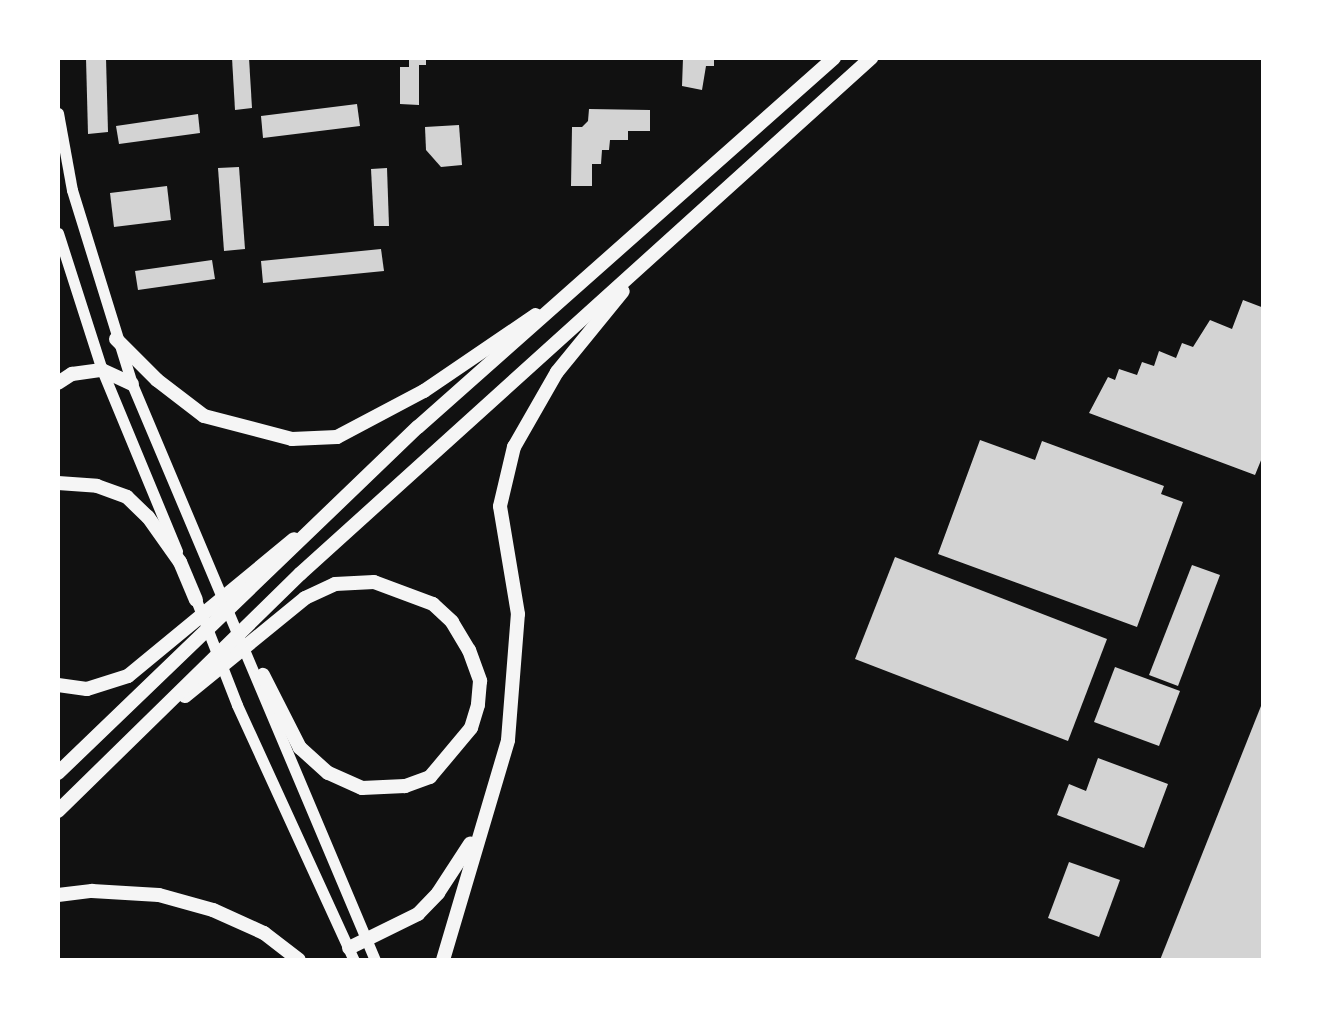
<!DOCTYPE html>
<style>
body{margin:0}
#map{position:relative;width:1321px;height:1018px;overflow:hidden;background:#111;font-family:Montserrat,sans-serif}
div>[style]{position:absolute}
.building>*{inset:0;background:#d3d3d3}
.secondary>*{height:11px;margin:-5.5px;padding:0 5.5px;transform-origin:5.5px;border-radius:5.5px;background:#f5f5f5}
.trunk>*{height:14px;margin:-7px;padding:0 7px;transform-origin:7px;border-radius:7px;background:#f5f5f5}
span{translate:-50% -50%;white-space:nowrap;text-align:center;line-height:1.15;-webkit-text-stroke:10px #fff;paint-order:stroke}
.frame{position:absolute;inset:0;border:60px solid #fff;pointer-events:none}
</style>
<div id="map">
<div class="building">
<div style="clip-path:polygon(86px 58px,106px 58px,108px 132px,88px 134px)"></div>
<div style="clip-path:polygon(232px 58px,249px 58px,252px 108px,235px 110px)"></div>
<div style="clip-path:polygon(409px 58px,426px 58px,426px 65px,419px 65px,419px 105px,400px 104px,400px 67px,409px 67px)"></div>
<div style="clip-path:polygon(683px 58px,714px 58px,714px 66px,706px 66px,702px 90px,682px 86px)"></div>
<div style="clip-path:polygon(357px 104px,360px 126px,263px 138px,261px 116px)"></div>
<div style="clip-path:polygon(589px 109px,650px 110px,650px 131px,628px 131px,628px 140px,610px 140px,609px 150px,602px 150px,601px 164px,592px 164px,592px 186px,571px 186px,572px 127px,582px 127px,588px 121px)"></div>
<div style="clip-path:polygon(198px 114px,200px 133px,119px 144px,116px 126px)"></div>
<div style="clip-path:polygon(459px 125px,462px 165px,441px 167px,426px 150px,425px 127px)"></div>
<div style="clip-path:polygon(239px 167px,245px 249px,224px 251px,218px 168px)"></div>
<div style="clip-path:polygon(387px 168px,389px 226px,374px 226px,371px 169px)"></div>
<div style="clip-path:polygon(167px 186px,171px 220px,114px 227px,110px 193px)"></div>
<div style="clip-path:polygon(381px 249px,384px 271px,263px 283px,261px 261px)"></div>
<div style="clip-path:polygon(212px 260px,215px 279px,138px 290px,135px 271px)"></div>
<div style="clip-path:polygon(1243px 300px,1264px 308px,1264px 453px,1255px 475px,1089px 413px,1108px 377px,1115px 380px,1119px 369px,1137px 375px,1142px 362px,1154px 366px,1159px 351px,1176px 358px,1182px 343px,1193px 347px,1210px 320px,1232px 329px)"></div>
<div style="clip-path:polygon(980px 440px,1035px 460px,1042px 441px,1164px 486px,1161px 494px,1183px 502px,1137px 627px,938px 554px)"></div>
<div style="clip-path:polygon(895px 557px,1107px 639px,1068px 741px,855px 659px)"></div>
<div style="clip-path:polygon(1192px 565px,1220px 575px,1178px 686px,1149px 675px)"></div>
<div style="clip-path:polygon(1115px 667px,1180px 691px,1159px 746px,1094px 722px)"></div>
<div style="clip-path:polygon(1263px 701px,1264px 960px,1160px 960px)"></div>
<div style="clip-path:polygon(1098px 758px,1168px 784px,1144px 848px,1057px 815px,1069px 784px,1086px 791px)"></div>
<div style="clip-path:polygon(1069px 862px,1120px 880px,1099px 937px,1048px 918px)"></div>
</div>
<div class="secondary">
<div style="left:58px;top:113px;width:78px;rotate:79.7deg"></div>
<div style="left:72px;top:190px;width:203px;rotate:72.8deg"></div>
<div style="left:132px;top:384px;width:625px;rotate:67.13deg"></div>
<div style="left:58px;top:233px;width:144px;rotate:72.2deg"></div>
<div style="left:102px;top:370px;width:196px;rotate:67.5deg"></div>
<div style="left:193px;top:592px;width:121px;rotate:68.7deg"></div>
<div style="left:237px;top:705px;width:281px;rotate:65.4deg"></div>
</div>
<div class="trunk">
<div style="left:116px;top:339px;width:58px;rotate:45deg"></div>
<div style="left:157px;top:380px;width:59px;rotate:37.5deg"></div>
<div style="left:204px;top:416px;width:91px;rotate:14.6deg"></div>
<div style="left:292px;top:439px;width:45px;rotate:-2.5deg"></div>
<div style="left:337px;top:437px;width:98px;rotate:-27.9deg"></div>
<div style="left:424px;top:391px;width:135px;rotate:-34.2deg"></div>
<div style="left:58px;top:383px;width:17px;rotate:-33deg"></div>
<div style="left:72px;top:374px;width:30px;rotate:-8deg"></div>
<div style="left:102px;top:370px;width:33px;rotate:25deg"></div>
<div style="left:58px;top:483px;width:39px;rotate:4deg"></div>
<div style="left:97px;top:486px;width:32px;rotate:20deg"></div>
<div style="left:127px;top:497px;width:29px;rotate:44deg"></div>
<div style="left:148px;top:517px;width:55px;rotate:54.6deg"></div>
<div style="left:180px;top:562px;width:41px;rotate:67.2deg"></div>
<div style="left:58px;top:685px;width:29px;rotate:8deg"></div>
<div style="left:87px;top:689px;width:43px;rotate:-17.6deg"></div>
<div style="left:128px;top:676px;width:215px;rotate:-39.5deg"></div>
<div style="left:185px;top:696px;width:155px;rotate:-39.2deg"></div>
<div style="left:305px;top:598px;width:33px;rotate:-25deg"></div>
<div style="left:335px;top:584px;width:39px;rotate:-3deg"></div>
<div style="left:374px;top:582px;width:63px;rotate:20.4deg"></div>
<div style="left:433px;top:604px;width:26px;rotate:43deg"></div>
<div style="left:452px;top:622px;width:33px;rotate:59deg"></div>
<div style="left:469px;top:650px;width:33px;rotate:70deg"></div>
<div style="left:480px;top:681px;width:24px;rotate:95deg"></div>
<div style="left:478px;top:705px;width:24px;rotate:107deg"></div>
<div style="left:471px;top:728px;width:64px;rotate:129.9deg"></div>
<div style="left:430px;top:777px;width:27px;rotate:160deg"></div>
<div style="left:405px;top:786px;width:43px;rotate:177.3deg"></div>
<div style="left:362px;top:788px;width:37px;rotate:-156deg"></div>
<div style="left:328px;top:773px;width:38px;rotate:-138deg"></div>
<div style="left:300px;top:748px;width:82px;rotate:-116.9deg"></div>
<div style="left:58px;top:773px;width:499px;rotate:-43.9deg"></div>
<div style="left:418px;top:427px;width:556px;rotate:-41.57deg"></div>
<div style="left:58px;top:811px;width:339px;rotate:-44.4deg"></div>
<div style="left:300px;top:574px;width:770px;rotate:-42.1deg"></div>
<div style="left:58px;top:895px;width:34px;rotate:-7deg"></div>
<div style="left:92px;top:891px;width:67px;rotate:3.4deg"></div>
<div style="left:159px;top:895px;width:56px;rotate:15.5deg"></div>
<div style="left:213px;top:910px;width:56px;rotate:24.3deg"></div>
<div style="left:264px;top:933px;width:44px;rotate:37.6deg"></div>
<div style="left:349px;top:948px;width:77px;rotate:-26.2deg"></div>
<div style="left:418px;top:914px;width:29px;rotate:-46deg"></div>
<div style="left:438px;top:893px;width:59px;rotate:-56.9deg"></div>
<div style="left:443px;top:960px;width:229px;rotate:-73.5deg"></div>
<div style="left:508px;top:740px;width:126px;rotate:-85.5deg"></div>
<div style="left:518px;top:614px;width:109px;rotate:-99.5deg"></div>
<div style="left:500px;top:506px;width:61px;rotate:-76.7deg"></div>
<div style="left:514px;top:447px;width:86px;rotate:-60.2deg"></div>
<div style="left:557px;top:372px;width:104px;rotate:-50.8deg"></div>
</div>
<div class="frame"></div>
</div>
